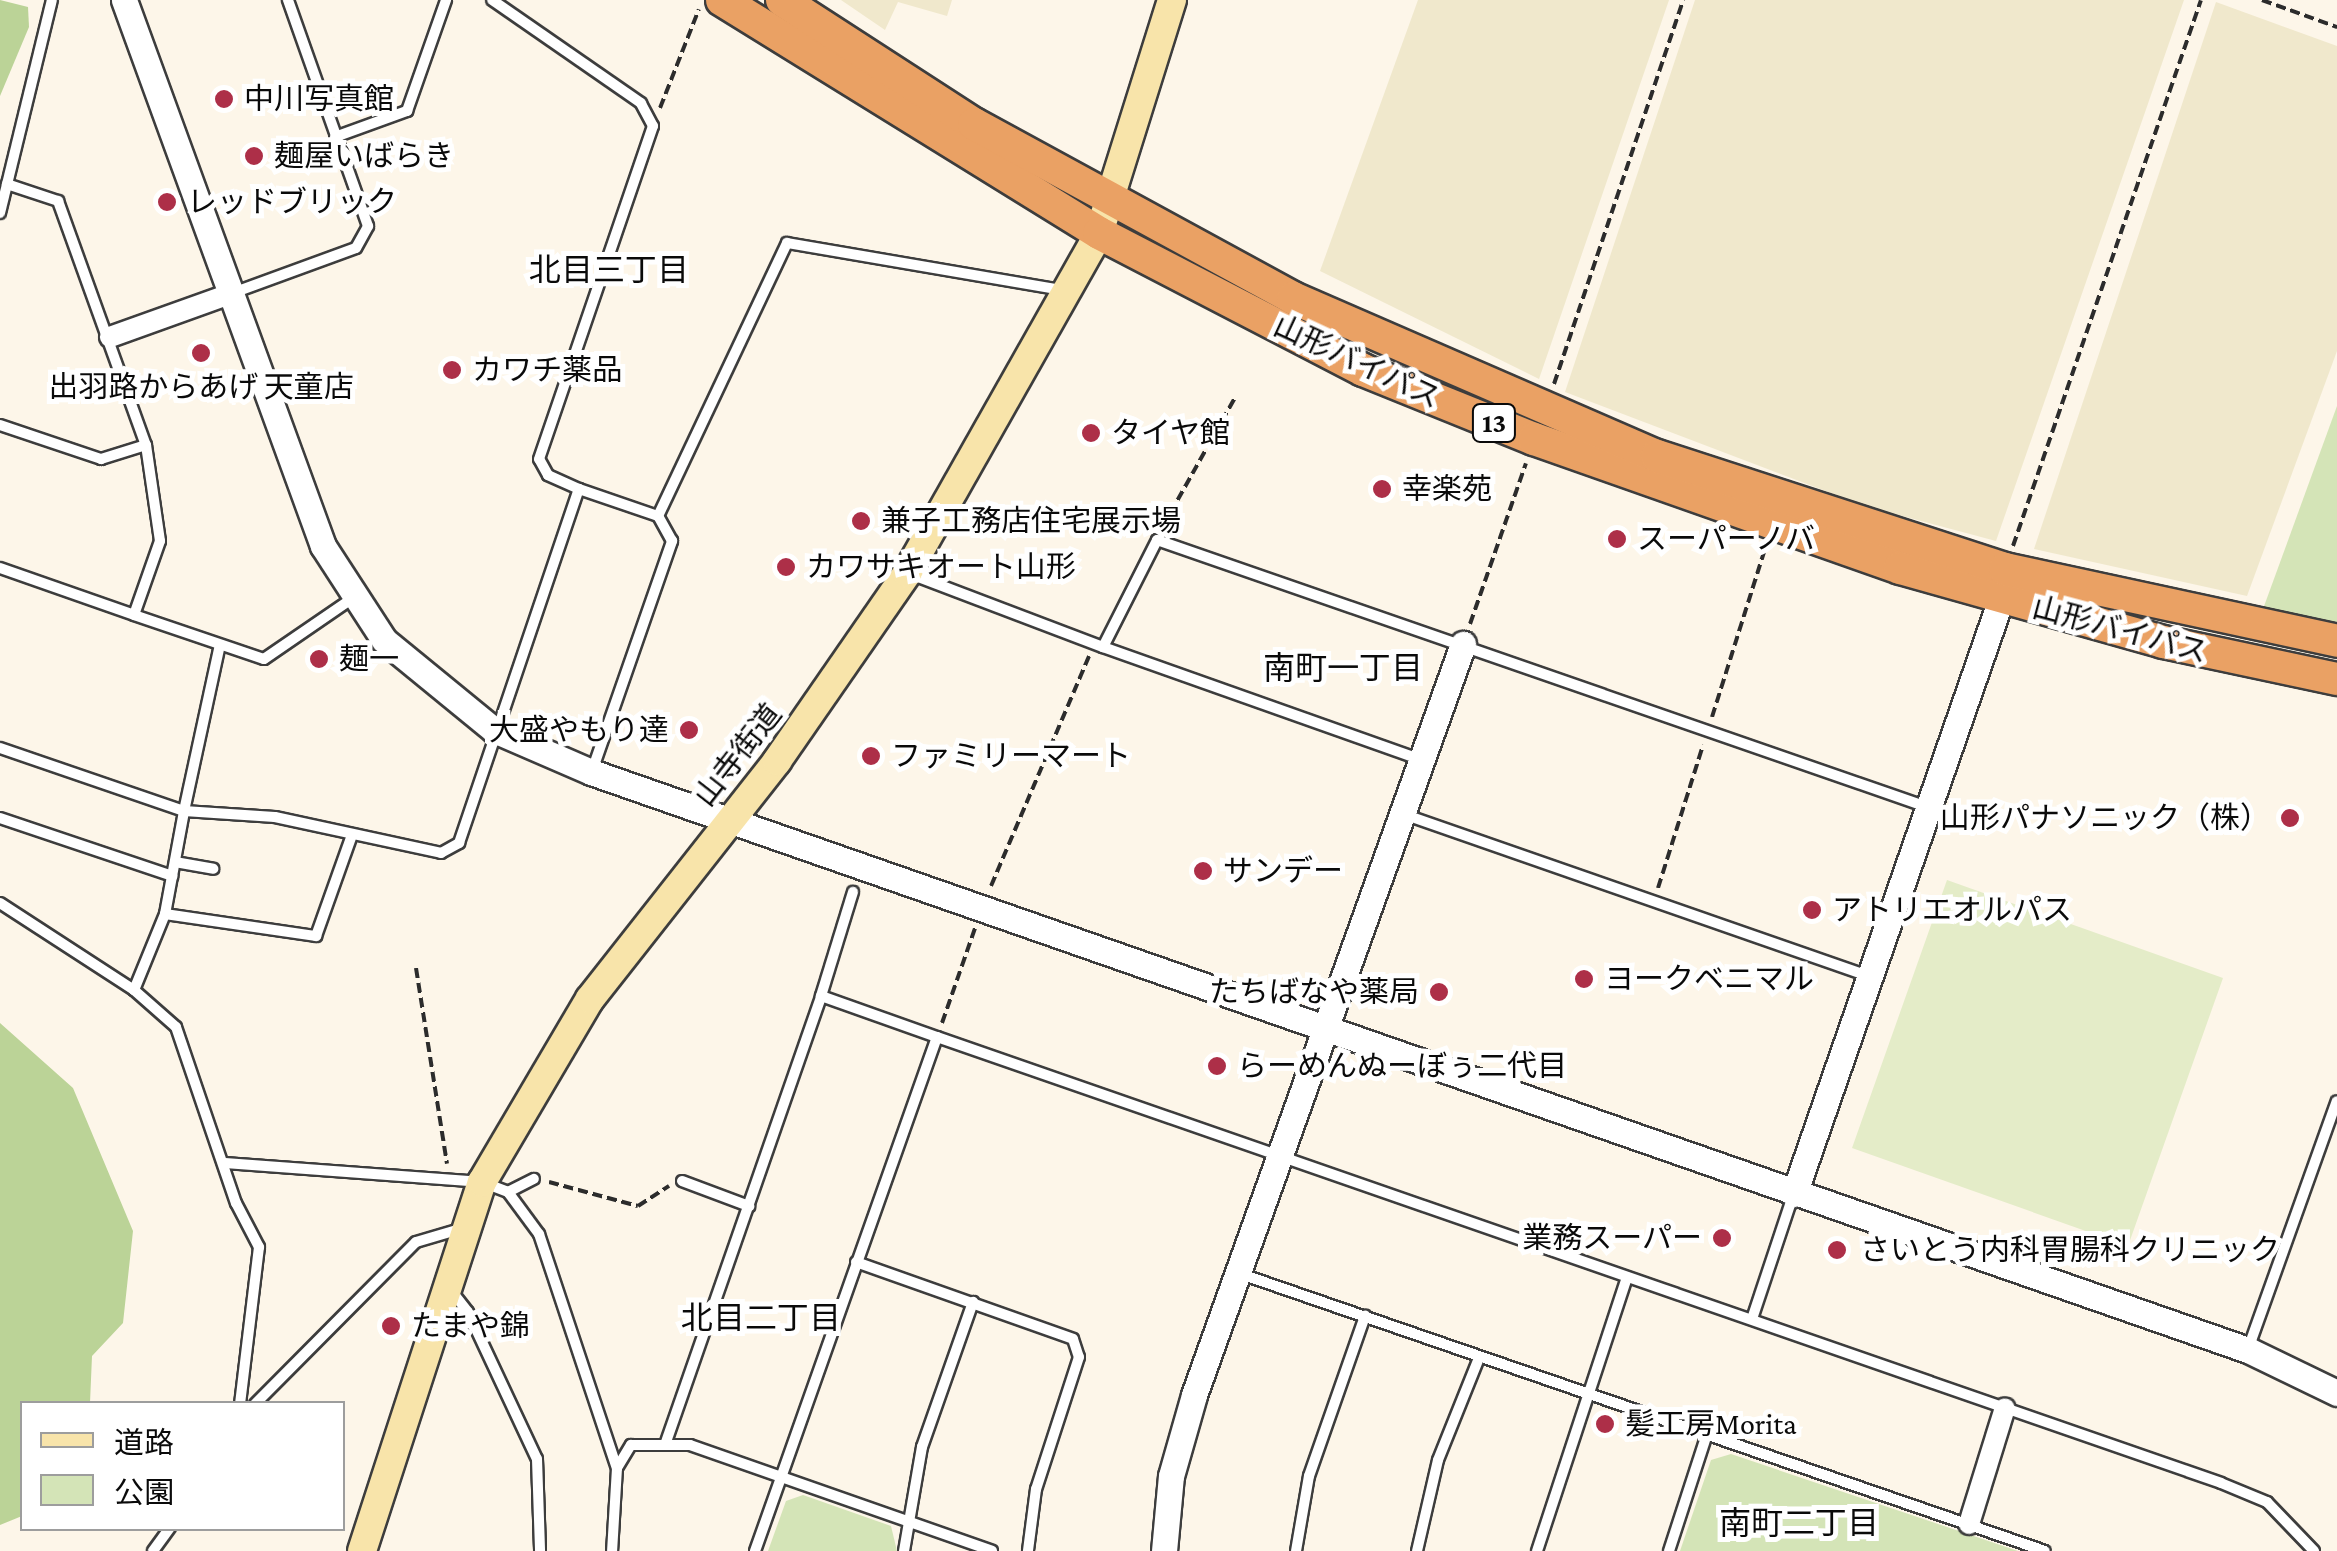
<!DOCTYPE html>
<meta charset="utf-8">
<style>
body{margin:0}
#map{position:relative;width:2337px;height:1551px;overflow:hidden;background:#fdf6e9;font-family:"Crimson Pro","Noto Sans JP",serif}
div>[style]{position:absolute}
.farmland>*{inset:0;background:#f0e8cc}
.green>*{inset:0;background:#d4e4b7}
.forest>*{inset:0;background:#bbd397}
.pitch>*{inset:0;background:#e4ecc8}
.path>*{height:4px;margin-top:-2px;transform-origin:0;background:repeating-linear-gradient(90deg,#2c2c2c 0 10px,transparent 0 15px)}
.roads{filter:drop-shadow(2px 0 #3d3d3d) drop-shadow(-2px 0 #3d3d3d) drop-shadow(0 2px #3d3d3d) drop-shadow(0 -2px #3d3d3d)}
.service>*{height:10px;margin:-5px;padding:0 5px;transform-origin:5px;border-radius:5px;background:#fff}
.minor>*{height:20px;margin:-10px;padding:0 10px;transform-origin:10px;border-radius:10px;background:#fff}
.tertiary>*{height:25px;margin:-12.5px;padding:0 12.5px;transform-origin:12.5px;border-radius:12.5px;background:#fff}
.secondary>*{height:28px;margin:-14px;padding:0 14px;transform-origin:14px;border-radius:14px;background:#f8e4aa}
.trunk>*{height:32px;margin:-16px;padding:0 16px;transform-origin:16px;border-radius:16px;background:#eaa164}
.dots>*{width:28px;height:28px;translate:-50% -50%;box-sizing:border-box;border:5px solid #fff;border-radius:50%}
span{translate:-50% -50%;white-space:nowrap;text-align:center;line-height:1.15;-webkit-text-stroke:10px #fff;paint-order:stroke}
.shield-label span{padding:2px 8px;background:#fff;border:2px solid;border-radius:8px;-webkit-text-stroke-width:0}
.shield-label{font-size:28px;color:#0a0a0a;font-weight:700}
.poi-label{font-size:30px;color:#0a0a0a}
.left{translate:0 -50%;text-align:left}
.right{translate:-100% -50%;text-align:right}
.street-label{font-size:30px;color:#0a0a0a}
.neighbourhood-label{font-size:32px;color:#0a0a0a}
.legend{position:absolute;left:20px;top:1401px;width:325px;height:130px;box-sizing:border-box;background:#fff;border:2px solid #9d9d9d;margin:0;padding:12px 18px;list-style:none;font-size:30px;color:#0a0a0a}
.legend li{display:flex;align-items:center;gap:20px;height:50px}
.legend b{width:50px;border:2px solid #9d9d9d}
</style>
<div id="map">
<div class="farmland">
<div style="clip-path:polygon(841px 0,952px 0,947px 16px,898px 2px,885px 30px)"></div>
<div style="clip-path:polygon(1418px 0,1669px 0,1539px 379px,1320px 271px)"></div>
<div style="clip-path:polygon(1695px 0,2184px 0,1996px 541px,1865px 506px,1565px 392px)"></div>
<div style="clip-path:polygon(2216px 2px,2337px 46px,2337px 351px,2247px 596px,2034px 549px)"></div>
</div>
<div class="green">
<div style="clip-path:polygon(2337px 406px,2337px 622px,2263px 609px)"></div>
<div style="clip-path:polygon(1731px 1454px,2018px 1551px,1680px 1551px,1711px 1460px)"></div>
<div style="clip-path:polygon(803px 1495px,891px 1526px,897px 1551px,768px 1551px,786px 1501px)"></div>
</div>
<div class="forest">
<div style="clip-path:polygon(0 0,28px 7px,29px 27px,0 96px)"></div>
<div style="clip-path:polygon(0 1023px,73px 1088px,133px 1231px,123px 1323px,92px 1356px,90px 1403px,22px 1404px,22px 1516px,0 1525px)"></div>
</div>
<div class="pitch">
<div style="clip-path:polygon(1947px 880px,2223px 978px,2128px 1246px,1852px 1148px)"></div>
</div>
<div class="path">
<div style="left:2262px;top:0;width:80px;rotate:19.8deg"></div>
<div style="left:660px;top:108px;width:106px;rotate:-68.5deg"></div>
<div style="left:1554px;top:384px;width:405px;rotate:-71.4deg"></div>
<div style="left:1163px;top:526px;width:149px;rotate:-60.7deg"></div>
<div style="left:2013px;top:546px;width:577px;rotate:-71deg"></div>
<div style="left:1470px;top:624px;width:170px;rotate:-70.8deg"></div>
<div style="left:1712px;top:717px;width:176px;rotate:-72.5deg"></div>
<div style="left:991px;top:886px;width:250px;rotate:-66.9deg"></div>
<div style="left:1658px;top:888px;width:150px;rotate:-72.5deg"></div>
<div style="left:416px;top:968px;width:198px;rotate:81deg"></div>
<div style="left:942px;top:1023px;width:101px;rotate:-70.8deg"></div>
<div style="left:549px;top:1182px;width:92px;rotate:15.1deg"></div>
<div style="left:638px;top:1206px;width:37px;rotate:-33deg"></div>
</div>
<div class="roads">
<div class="service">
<div style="left:335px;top:137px;width:77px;rotate:-19.9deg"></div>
<div style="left:407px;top:111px;width:118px;rotate:-70.6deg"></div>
<div style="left:7px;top:184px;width:54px;rotate:18.4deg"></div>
<div style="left:58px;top:201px;width:259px;rotate:70.2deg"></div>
<div style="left:146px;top:445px;width:97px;rotate:81.7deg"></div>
<div style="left:160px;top:541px;width:78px;rotate:109.4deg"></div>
<div style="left:134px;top:615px;width:137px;rotate:18.7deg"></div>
<div style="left:264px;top:659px;width:108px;rotate:-34.4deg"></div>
<div style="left:0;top:213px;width:219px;rotate:-76.3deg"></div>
<div style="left:230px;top:294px;width:134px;rotate:-20.1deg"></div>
<div style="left:356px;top:248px;width:25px;rotate:-61deg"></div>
<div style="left:368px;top:226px;width:240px;rotate:-109.5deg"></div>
<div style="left:0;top:425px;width:107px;rotate:18.6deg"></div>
<div style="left:101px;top:459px;width:47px;rotate:-17.3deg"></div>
<div style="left:579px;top:489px;width:83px;rotate:18.9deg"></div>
<div style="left:0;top:568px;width:142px;rotate:19.3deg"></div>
<div style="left:908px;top:573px;width:209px;rotate:20.8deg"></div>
<div style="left:0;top:748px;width:194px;rotate:18.9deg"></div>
<div style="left:184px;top:811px;width:170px;rotate:-77.8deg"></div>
<div style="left:1422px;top:760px;width:338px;rotate:-160.5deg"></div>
<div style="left:1103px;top:647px;width:120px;rotate:-63.2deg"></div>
<div style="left:1157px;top:540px;width:815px;rotate:19.12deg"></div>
<div style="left:592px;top:771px;width:244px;rotate:-70.8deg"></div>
<div style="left:672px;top:541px;width:29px;rotate:-119deg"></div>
<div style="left:658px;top:516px;width:302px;rotate:-64.7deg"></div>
<div style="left:787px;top:243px;width:279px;rotate:9.7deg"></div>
<div style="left:1406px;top:815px;width:489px;rotate:19.2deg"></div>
<div style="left:0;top:818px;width:182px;rotate:18.6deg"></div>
<div style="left:175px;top:862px;width:39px;rotate:10deg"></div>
<div style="left:0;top:903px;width:160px;rotate:33deg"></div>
<div style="left:134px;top:990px;width:56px;rotate:41.4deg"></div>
<div style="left:176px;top:1027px;width:186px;rotate:71.2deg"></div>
<div style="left:236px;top:1203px;width:50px;rotate:62.4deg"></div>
<div style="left:259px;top:1247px;width:158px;rotate:96.9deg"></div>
<div style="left:165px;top:914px;width:153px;rotate:8.3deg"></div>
<div style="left:316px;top:936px;width:107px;rotate:-70.4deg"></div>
<div style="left:134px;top:990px;width:82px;rotate:-67.8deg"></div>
<div style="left:165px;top:914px;width:105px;rotate:-79.5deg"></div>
<div style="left:184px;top:811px;width:91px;rotate:3.8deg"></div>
<div style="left:275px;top:817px;width:170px;rotate:12.2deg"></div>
<div style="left:441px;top:853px;width:21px;rotate:-29deg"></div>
<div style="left:459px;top:843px;width:374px;rotate:-71.3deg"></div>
<div style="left:579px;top:489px;width:34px;rotate:-156deg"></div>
<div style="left:548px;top:475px;width:18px;rotate:-119deg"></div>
<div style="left:539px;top:459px;width:352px;rotate:-71.1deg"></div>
<div style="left:653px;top:126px;width:26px;rotate:-118deg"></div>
<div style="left:641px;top:103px;width:181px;rotate:-145.3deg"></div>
<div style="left:821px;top:996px;width:109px;rotate:-72.9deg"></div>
<div style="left:225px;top:1163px;width:258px;rotate:4.2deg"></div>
<div style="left:482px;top:1182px;width:28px;rotate:21deg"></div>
<div style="left:508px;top:1192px;width:52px;rotate:53.6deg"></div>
<div style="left:539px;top:1234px;width:247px;rotate:71.6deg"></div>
<div style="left:617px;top:1468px;width:83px;rotate:93.4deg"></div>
<div style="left:682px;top:1181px;width:72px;rotate:20.5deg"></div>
<div style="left:508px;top:1192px;width:29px;rotate:-27deg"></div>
<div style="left:856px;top:1262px;width:230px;rotate:19.5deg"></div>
<div style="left:1073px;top:1339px;width:19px;rotate:72deg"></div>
<div style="left:1079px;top:1357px;width:139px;rotate:108deg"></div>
<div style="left:1036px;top:1489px;width:63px;rotate:97.4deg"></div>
<div style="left:1241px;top:1274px;width:850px;rotate:19.01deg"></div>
<div style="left:450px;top:1289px;width:29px;rotate:52deg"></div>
<div style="left:468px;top:1312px;width:162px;rotate:64.9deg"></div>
<div style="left:537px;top:1459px;width:92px;rotate:88.1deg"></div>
<div style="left:1752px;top:1319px;width:130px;rotate:-71.6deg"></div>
<div style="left:2248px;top:1349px;width:263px;rotate:-70.3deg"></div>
<div style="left:255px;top:1404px;width:228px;rotate:-45.2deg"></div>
<div style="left:416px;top:1242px;width:46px;rotate:-16.5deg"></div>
<div style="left:666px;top:1442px;width:472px;rotate:-70.8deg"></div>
<div style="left:821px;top:996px;width:123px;rotate:19.5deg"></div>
<div style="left:617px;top:1468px;width:27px;rotate:-59deg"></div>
<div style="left:631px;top:1445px;width:59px"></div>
<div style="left:690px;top:1445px;width:320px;rotate:19.3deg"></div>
<div style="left:153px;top:1551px;width:29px;rotate:-54deg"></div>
<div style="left:755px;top:1551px;width:545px;rotate:-70.5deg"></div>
<div style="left:937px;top:1037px;width:1359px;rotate:19.15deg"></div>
<div style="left:2221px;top:1483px;width:50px;rotate:22.4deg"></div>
<div style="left:2267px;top:1502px;width:68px;rotate:46.2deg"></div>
<div style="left:904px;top:1551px;width:106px;rotate:-80.2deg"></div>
<div style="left:922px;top:1447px;width:154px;rotate:-70.6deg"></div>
<div style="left:1296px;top:1551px;width:76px;rotate:-80.2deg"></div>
<div style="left:1309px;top:1476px;width:170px;rotate:-70.7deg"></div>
<div style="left:1417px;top:1551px;width:93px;rotate:-77deg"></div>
<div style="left:1438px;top:1460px;width:110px;rotate:-68.1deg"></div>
<div style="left:1537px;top:1551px;width:288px;rotate:-71.8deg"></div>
<div style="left:1669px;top:1551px;width:123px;rotate:-72deg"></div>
</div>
<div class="minor">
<div style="left:110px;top:337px;width:127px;rotate:-19.7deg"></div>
<div style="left:1969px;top:1524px;width:121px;rotate:-72.8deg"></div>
</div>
<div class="tertiary">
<div style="left:124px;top:0;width:581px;rotate:69.97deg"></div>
<div style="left:323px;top:546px;width:112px;rotate:57deg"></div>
<div style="left:384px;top:640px;width:142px;rotate:39.3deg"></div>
<div style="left:494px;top:730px;width:106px;rotate:23.4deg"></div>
<div style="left:591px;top:772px;width:1755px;rotate:19.23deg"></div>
<div style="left:2248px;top:1350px;width:99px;rotate:25.8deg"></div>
<div style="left:1794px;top:1194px;width:630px;rotate:-70.82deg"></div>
<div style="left:1164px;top:1551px;width:75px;rotate:-84.7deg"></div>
<div style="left:1171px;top:1476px;width:84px;rotate:-74.1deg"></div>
<div style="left:1194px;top:1395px;width:798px;rotate:-70.29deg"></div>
</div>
<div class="secondary">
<div style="left:362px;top:1551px;width:388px;rotate:-72deg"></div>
<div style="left:482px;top:1182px;width:212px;rotate:-59.5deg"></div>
<div style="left:590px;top:999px;width:303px;rotate:-51.8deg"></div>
<div style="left:777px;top:761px;width:229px;rotate:-55.3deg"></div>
<div style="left:907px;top:573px;width:390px;rotate:-60.5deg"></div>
<div style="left:1099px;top:233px;width:244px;rotate:-72.6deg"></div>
</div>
<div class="trunk">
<div style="left:722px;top:0;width:443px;rotate:31.7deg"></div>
<div style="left:1099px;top:233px;width:297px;rotate:27.4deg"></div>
<div style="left:1363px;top:370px;width:184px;rotate:22deg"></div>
<div style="left:1534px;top:439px;width:388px;rotate:19.4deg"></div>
<div style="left:1900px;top:568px;width:273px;rotate:15.7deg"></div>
<div style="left:2163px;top:642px;width:178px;rotate:12deg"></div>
<div style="left:782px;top:0;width:229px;rotate:32.9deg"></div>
<div style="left:974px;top:124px;width:363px;rotate:28.6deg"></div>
<div style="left:1293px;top:298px;width:397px;rotate:23.5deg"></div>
<div style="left:1657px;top:456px;width:366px;rotate:18deg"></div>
<div style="left:2005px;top:569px;width:340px;rotate:12.2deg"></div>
</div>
</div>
<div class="dots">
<div style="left:224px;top:99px;background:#ad2f48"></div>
<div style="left:254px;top:156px;background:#ad2f48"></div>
<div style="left:167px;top:202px;background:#ad2f48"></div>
<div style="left:201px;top:353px;background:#ad2f48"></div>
<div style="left:452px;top:370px;background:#ad2f48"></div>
<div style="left:1091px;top:433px;background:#ad2f48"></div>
<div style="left:1382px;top:489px;background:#ad2f48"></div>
<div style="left:861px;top:521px;background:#ad2f48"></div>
<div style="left:1617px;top:539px;background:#ad2f48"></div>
<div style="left:786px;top:567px;background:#ad2f48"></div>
<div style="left:319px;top:659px;background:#ad2f48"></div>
<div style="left:689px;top:730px;background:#ad2f48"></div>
<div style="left:871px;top:756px;background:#ad2f48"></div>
<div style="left:2290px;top:818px;background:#ad2f48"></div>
<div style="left:1203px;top:871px;background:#ad2f48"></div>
<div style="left:1812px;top:910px;background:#ad2f48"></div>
<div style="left:1584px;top:979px;background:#ad2f48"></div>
<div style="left:1439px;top:992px;background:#ad2f48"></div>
<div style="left:1217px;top:1066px;background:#ad2f48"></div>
<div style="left:1722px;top:1238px;background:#ad2f48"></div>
<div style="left:1837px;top:1250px;background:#ad2f48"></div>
<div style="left:391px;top:1326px;background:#ad2f48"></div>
<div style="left:1605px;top:1424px;background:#ad2f48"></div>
</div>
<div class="shield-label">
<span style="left:1494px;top:423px">13</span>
</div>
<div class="poi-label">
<span class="left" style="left:244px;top:99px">中川写真館</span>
<span class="left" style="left:274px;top:156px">麺屋いばらき</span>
<span class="left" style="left:187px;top:202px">レッドブリック</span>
<span class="left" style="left:472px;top:370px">カワチ薬品</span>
<span style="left:201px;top:387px">出羽路からあげ 天童店</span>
<span class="left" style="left:1111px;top:433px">タイヤ館</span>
<span class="left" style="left:1402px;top:489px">幸楽苑</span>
<span class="left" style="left:881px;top:521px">兼子工務店住宅展示場</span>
<span class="left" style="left:1637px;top:539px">スーパーノバ</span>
<span class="left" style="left:806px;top:567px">カワサキオート山形</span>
<span class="left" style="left:339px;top:659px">麺一</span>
<span class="right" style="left:669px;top:730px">大盛やもり達</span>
<span class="left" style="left:891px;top:756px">ファミリーマート</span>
<span class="right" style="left:2270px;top:818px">山形パナソニック（株）</span>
<span class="left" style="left:1223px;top:871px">サンデー</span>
<span class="left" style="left:1832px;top:910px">アトリエオルパス</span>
<span class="left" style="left:1604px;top:979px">ヨークベニマル</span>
<span class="right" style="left:1419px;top:992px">たちばなや薬局</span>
<span class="left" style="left:1237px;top:1066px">らーめんぬーぼぅ二代目</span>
<span class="right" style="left:1702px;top:1238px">業務スーパー</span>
<span class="left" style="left:1860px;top:1250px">さいとう内科胃腸科クリニック</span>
<span class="left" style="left:411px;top:1326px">たまや錦</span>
<span class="left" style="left:1625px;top:1424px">髪工房Morita</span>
</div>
<div class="street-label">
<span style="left:1357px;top:362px;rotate:25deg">山形バイパス</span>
<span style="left:2120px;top:630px;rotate:15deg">山形バイパス</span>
<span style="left:738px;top:755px;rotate:-52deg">山寺街道</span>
</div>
<div class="neighbourhood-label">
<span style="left:609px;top:270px">北目三丁目</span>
<span style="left:1343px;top:668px">南町一丁目</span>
<span style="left:761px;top:1318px">北目二丁目</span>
<span style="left:1799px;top:1523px">南町二丁目</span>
</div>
<ul class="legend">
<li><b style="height:12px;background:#f8e4aa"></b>道路</li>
<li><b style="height:28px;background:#d4e4b7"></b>公園</li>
</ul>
</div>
